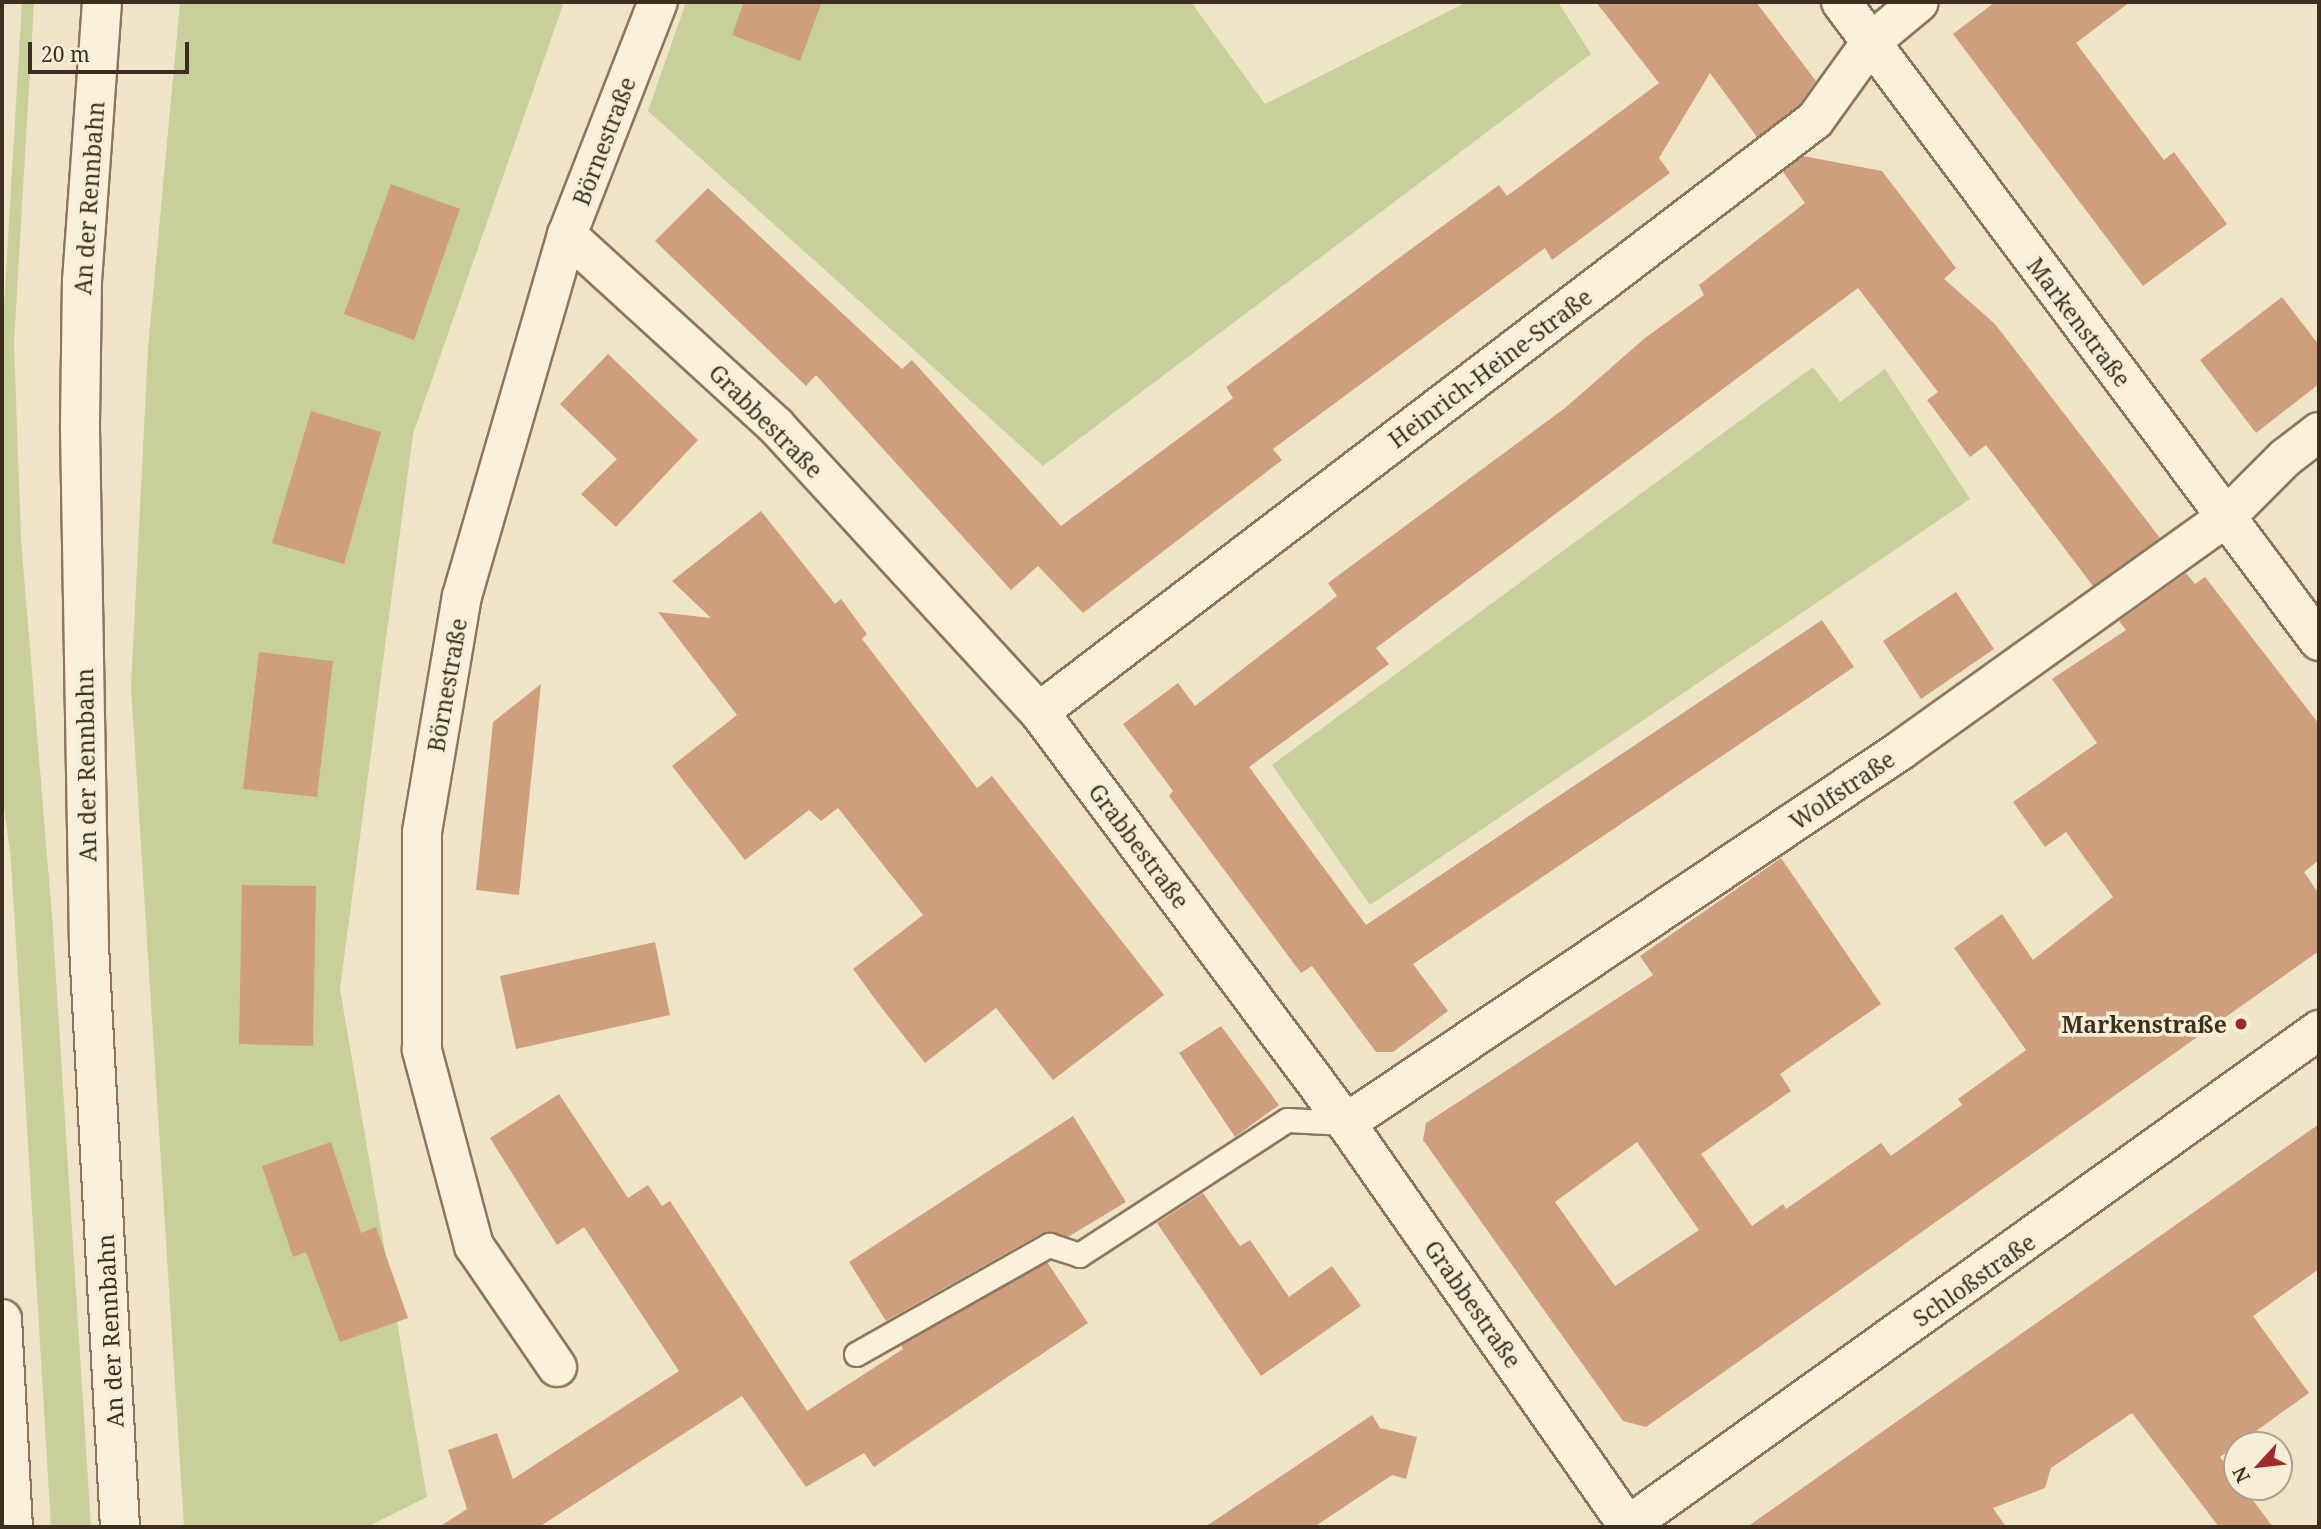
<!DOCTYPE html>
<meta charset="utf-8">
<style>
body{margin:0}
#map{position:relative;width:2321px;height:1529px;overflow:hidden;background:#f0e4c8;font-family:"Noto Serif",serif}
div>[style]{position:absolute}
.green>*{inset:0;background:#c9cf9b}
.building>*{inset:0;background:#cf9f7d}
.roads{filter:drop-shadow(2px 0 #8d765c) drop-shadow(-2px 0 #8d765c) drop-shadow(0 2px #8d765c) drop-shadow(0 -2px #8d765c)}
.lane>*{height:23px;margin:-11.5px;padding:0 11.5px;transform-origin:11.5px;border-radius:11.5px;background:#faf1dc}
.street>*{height:38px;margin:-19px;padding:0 19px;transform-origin:19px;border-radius:19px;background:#faf1dc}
.secondary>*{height:38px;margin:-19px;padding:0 19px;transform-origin:19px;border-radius:19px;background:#faf1dc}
.dots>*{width:19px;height:19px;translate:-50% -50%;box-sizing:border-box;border:4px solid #f7eed8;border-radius:50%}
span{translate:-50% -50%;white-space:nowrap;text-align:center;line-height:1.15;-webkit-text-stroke:7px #f7eed8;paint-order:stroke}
.street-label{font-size:23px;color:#3d2e20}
.poi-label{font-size:23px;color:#3d2e20;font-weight:700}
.right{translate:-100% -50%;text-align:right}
.frame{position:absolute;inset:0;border:4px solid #3d2e20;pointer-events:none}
.north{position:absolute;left:2223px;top:1431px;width:70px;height:70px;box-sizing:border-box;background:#f7eed8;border:2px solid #ada18e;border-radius:50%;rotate:243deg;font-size:19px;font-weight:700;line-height:28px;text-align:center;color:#3d2e20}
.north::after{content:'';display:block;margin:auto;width:24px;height:32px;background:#9e2a2b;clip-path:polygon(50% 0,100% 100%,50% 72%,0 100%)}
.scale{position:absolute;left:28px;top:42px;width:161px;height:32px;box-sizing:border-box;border:4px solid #3d2e20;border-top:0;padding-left:9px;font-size:21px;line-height:24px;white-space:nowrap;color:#3d2e20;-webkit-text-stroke:5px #f7eed8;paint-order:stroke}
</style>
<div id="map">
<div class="green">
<div style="clip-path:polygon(22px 2px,34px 2px,14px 343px,21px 539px,52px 915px,91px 1527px,51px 1527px,11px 861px,3px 799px,2px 340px)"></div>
<div style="clip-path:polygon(180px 2px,564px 2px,413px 434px,340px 989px,427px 1497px,367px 1527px,184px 1527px,131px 687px,148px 348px)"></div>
<div style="clip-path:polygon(686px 2px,1191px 2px,1265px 104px,1467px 2px,1558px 2px,1591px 54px,1043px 466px,648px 111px)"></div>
<div style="clip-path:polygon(1813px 367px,1840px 402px,1885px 369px,1970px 499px,1370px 905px,1272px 765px)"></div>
</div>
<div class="building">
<div style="clip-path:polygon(744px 2px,822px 2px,800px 61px,732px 35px)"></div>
<div style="clip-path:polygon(1596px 2px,1756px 2px,1816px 81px,1799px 105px,1757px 137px,1710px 73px,1659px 158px,1670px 173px,1552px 260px,1545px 248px,1273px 449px,1282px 460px,1083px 613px,1038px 566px,1011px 590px,816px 375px,806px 386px,655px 241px,708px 188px,902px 369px,912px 360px,1061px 526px,1233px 398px,1226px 387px,1407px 252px,1499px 185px,1507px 196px,1659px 83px)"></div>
<div style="clip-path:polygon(1995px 2px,2130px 2px,2076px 43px,2164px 160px,2174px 152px,2227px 224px,2143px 286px,1953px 34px)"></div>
<div style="clip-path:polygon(1803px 156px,1882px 171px,1956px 268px,1944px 279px,1995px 324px,2160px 538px,2093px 586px,1986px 445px,1970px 457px,1927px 400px,1938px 392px,1858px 288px,1376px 648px,1389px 664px,1249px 767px,1366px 925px,1822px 620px,1854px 667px,1413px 964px,1448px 1011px,1393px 1052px,1376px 1052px,1312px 966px,1301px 973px,1169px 796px,1173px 791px,1123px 724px,1178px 683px,1195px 706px,1337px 596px,1328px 583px,1565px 408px,1645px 338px,1704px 295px,1699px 285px,1805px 203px,1783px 172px)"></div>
<div style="clip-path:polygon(391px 184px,460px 209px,414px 340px,344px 314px)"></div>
<div style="clip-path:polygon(2282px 297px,2319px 345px,2319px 384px,2256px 433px,2200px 360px)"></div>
<div style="clip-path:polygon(608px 354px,698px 440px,616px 527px,581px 494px,617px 459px,560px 404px)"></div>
<div style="clip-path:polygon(311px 411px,381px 432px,344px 564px,272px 543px)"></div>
<div style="clip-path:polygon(761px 511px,835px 604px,841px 599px,867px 634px,862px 639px,977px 788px,992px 776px,1164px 995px,1053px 1080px,996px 1008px,925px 1063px,881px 1007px,853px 969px,923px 915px,838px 808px,821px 821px,809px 810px,745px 860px,672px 766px,737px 715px,658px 612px,711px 618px,672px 581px)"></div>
<div style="clip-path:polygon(evenodd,2186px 573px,2195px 584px,2205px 577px,2319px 724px,2319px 860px,2304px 872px,2319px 894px,2319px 951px,1646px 1427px,1623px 1421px,1423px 1140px,1426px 1123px,1653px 975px,1640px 956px,1781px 858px,1881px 1004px,1780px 1074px,1791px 1091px,1701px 1154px,1752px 1226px,1783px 1204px,1786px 1209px,1881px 1143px,1891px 1156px,1962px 1105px,1958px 1099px,2026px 1050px,1954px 948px,2002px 914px,2033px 960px,2113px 897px,2066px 832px,2045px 847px,2013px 802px,2097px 743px,2052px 679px,2126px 630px,2119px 621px,2186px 573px,1637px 1142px,1699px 1230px,1615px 1286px,1555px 1202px,1637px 1142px)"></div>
<div style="clip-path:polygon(1956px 592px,1994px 649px,1921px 699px,1883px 641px)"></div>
<div style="clip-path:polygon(259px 652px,333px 661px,317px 797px,243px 789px)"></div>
<div style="clip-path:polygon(541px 684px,519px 895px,476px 890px,493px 722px)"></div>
<div style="clip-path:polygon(242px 885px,316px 886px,313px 1046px,239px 1044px)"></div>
<div style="clip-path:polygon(655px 942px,670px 1015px,516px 1049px,500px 976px)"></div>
<div style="clip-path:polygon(1221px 1026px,1279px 1105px,1235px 1137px,1179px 1053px)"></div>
<div style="clip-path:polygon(559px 1094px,628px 1198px,648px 1185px,662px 1206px,670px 1201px,807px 1411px,903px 1349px,901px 1345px,1047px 1262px,1088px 1323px,874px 1467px,864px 1453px,806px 1487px,742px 1396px,539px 1527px,439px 1527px,467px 1509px,448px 1450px,497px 1433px,513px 1479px,679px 1371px,584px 1227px,557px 1245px,490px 1138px)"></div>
<div style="clip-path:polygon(1073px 1116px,1126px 1202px,1068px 1237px,1042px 1233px,886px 1321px,849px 1262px)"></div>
<div style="clip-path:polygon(2319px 1124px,2319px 1269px,2253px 1316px,2309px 1393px,2220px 1457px,2237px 1480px,2237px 1487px,2243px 1487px,2273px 1527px,2219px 1527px,2132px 1413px,2051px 1468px,2045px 1488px,1993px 1508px,2006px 1527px,1747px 1527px)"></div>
<div style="clip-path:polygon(331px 1142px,361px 1233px,376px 1227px,408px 1318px,340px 1342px,306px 1252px,293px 1257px,262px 1166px)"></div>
<div style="clip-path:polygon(1203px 1193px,1240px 1246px,1250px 1240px,1289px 1297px,1332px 1266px,1361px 1306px,1261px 1376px,1157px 1223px)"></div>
<div style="clip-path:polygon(1372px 1415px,1380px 1428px,1417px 1437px,1406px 1479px,1392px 1475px,1314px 1527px,1205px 1527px)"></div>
</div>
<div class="roads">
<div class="lane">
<div style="left:856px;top:1354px;width:222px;rotate:-29.5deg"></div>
<div style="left:1049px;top:1245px;width:32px;rotate:18deg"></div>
<div style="left:1079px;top:1255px;width:248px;rotate:-33deg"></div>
<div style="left:1287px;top:1120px;width:59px;rotate:2.9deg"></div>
</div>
<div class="street">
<div style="left:1841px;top:2px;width:798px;rotate:53.2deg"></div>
<div style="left:567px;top:235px;width:283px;rotate:42.4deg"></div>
<div style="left:776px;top:426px;width:389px;rotate:47.4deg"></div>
<div style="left:1039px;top:712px;width:513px;rotate:53.24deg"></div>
<div style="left:1346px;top:1123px;width:493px;rotate:55deg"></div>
<div style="left:1039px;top:712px;width:976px;rotate:-37.34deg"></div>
<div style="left:1815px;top:120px;width:96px;rotate:-54.3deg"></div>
<div style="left:1871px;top:42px;width:62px;rotate:-39.8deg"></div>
<div style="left:1346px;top:1123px;width:669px;rotate:-33.9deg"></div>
<div style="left:1901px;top:750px;width:398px;rotate:-35.6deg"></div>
<div style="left:2225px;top:518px;width:85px;rotate:-45deg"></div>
<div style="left:2285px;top:458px;width:43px;rotate:-37.4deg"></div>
<div style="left:557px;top:1367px;width:147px;rotate:-124.4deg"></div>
<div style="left:474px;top:1246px;width:203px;rotate:-104.9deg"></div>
<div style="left:422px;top:1050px;width:218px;rotate:-90deg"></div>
<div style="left:422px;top:832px;width:239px;rotate:-80.4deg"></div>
<div style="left:462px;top:596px;width:376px;rotate:-73.8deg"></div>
<div style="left:567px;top:235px;width:250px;rotate:-68.7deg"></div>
<div style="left:1626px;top:1527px;width:853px;rotate:-35.65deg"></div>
</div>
<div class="secondary">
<div style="left:102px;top:2px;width:279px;rotate:94.1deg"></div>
<div style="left:82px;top:280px;width:149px;rotate:90.8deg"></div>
<div style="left:80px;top:429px;width:517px;rotate:89deg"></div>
<div style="left:89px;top:946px;width:582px;rotate:86.95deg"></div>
<div style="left:2px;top:1319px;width:208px;rotate:87deg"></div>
</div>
</div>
<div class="dots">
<div style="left:2241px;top:1024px;background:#9e2a2b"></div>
</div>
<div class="street-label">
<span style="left:604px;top:141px;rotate:-69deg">Börnestraße</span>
<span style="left:89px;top:198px;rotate:-86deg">An der Rennbahn</span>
<span style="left:2079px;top:322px;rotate:53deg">Markenstraße</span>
<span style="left:1490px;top:368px;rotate:-37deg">Heinrich-Heine-Straße</span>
<span style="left:766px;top:421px;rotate:45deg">Grabbestraße</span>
<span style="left:447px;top:685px;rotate:-80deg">Börnestraße</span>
<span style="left:86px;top:765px;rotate:-91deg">An der Rennbahn</span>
<span style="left:1842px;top:790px;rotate:-34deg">Wolfstraße</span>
<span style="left:1139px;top:846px;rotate:53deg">Grabbestraße</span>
<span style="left:1974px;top:1280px;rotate:-35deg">Schloßstraße</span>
<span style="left:1473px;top:1304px;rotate:55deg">Grabbestraße</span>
<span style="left:110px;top:1331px;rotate:-93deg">An der Rennbahn</span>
</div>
<div class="poi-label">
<span class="right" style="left:2227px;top:1024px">Markenstraße</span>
</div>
<div class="frame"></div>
<div class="north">N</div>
<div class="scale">20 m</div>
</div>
